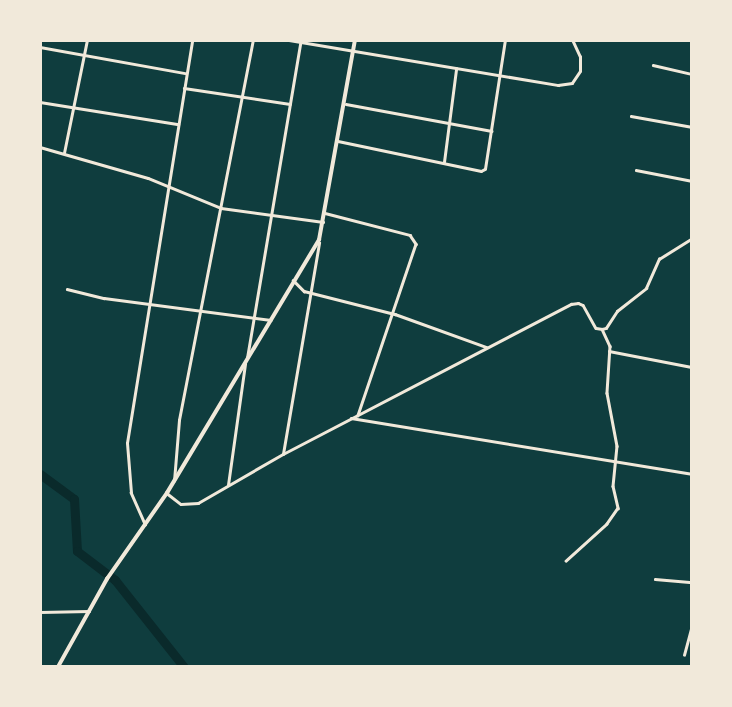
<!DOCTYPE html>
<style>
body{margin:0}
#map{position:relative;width:732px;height:707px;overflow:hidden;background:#0f3d3e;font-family:Signika,sans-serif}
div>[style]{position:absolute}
.river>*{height:9px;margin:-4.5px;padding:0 4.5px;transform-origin:4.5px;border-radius:4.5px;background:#0a2a2b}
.minor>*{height:2.5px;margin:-1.25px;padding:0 1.25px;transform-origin:1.25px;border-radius:1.25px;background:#f1e9da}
.tertiary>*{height:3.5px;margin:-1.75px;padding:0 1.75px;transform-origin:1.75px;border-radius:1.75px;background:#f1e9da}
span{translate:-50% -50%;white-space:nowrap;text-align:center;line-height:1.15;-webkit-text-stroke:5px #f1e9da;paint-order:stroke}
.frame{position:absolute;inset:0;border:42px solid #f1e9da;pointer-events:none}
</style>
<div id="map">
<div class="river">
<div style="left:40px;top:474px;width:42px;rotate:36.3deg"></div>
<div style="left:74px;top:499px;width:52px;rotate:86.7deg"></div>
<div style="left:77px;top:551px;width:48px;rotate:37.3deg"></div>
<div style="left:115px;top:580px;width:111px;rotate:51.6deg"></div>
</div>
<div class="minor">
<div style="left:289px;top:40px;width:273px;rotate:9.5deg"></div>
<div style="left:558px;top:85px;width:14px;rotate:-8deg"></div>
<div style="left:572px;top:83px;width:14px;rotate:-56deg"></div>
<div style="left:580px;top:71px;width:14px;rotate:-90deg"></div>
<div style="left:580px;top:57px;width:19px;rotate:-115deg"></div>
<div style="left:40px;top:47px;width:147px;rotate:10.2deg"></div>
<div style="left:653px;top:65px;width:40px;rotate:13deg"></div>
<div style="left:184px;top:88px;width:107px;rotate:8.6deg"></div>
<div style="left:40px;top:102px;width:140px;rotate:9.1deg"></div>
<div style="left:346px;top:104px;width:148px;rotate:10.5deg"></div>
<div style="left:631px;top:116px;width:62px;rotate:10.2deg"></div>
<div style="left:338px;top:141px;width:146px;rotate:11.8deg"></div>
<div style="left:481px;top:171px;width:4px;rotate:-27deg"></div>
<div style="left:485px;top:169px;width:131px;rotate:-81.2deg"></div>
<div style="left:40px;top:147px;width:112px;rotate:16deg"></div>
<div style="left:148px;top:178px;width:79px;rotate:22.3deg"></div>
<div style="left:221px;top:208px;width:103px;rotate:7.8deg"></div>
<div style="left:64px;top:153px;width:115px;rotate:-78.5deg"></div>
<div style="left:444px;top:162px;width:94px;rotate:-82.6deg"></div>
<div style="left:636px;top:170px;width:57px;rotate:11.1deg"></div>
<div style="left:325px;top:213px;width:88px;rotate:14.5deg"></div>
<div style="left:410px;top:235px;width:11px;rotate:56deg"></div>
<div style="left:416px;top:244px;width:181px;rotate:108.7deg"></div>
<div style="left:293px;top:280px;width:16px;rotate:45deg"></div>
<div style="left:304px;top:291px;width:94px;rotate:14.2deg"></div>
<div style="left:395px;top:314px;width:97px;rotate:19.9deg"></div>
<div style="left:67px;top:289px;width:38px;rotate:14deg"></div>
<div style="left:104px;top:298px;width:168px;rotate:7.5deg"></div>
<div style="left:602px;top:329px;width:4px;rotate:-14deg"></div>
<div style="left:606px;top:328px;width:20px;rotate:-57deg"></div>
<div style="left:617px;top:311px;width:37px;rotate:-38deg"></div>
<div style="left:646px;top:288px;width:32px;rotate:-66deg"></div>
<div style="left:659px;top:259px;width:39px;rotate:-32deg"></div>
<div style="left:609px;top:351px;width:85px;rotate:10.9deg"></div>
<div style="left:247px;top:358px;width:323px;rotate:-80.4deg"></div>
<div style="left:351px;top:418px;width:346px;rotate:9.3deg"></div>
<div style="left:283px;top:454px;width:214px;rotate:-80.3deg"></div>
<div style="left:174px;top:481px;width:61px;rotate:-85.3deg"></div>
<div style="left:179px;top:420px;width:387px;rotate:-79deg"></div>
<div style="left:228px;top:485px;width:122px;rotate:-82deg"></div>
<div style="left:168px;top:494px;width:16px;rotate:38deg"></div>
<div style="left:181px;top:504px;width:17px;rotate:-3deg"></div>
<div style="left:198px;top:503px;width:98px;rotate:-30deg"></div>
<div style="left:283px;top:454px;width:325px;rotate:-27.5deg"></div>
<div style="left:571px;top:304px;width:7px;rotate:-8deg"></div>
<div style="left:578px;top:303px;width:5px;rotate:22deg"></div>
<div style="left:583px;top:305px;width:26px;rotate:61deg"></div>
<div style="left:596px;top:328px;width:6px;rotate:9deg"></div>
<div style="left:602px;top:329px;width:19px;rotate:65deg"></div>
<div style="left:610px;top:346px;width:47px;rotate:93.7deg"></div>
<div style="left:607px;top:393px;width:54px;rotate:79.3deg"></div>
<div style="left:617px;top:446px;width:40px;rotate:95.7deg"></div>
<div style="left:613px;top:486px;width:23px;rotate:77deg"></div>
<div style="left:618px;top:508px;width:19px;rotate:125deg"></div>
<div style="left:607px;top:524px;width:55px;rotate:137.9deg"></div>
<div style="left:145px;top:525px;width:35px;rotate:-114deg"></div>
<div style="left:131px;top:493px;width:50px;rotate:-94.6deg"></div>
<div style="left:127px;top:443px;width:408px;rotate:-80.8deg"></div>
<div style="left:655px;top:579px;width:37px;rotate:5deg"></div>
<div style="left:40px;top:612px;width:49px;rotate:-1.2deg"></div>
<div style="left:684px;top:655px;width:30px;rotate:-75deg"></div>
</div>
<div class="tertiary">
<div style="left:58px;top:667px;width:101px;rotate:-60.9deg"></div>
<div style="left:107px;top:579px;width:105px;rotate:-55.1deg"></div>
<div style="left:167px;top:493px;width:295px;rotate:-59deg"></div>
<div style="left:319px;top:240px;width:203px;rotate:-79.8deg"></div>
</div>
<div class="frame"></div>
</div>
